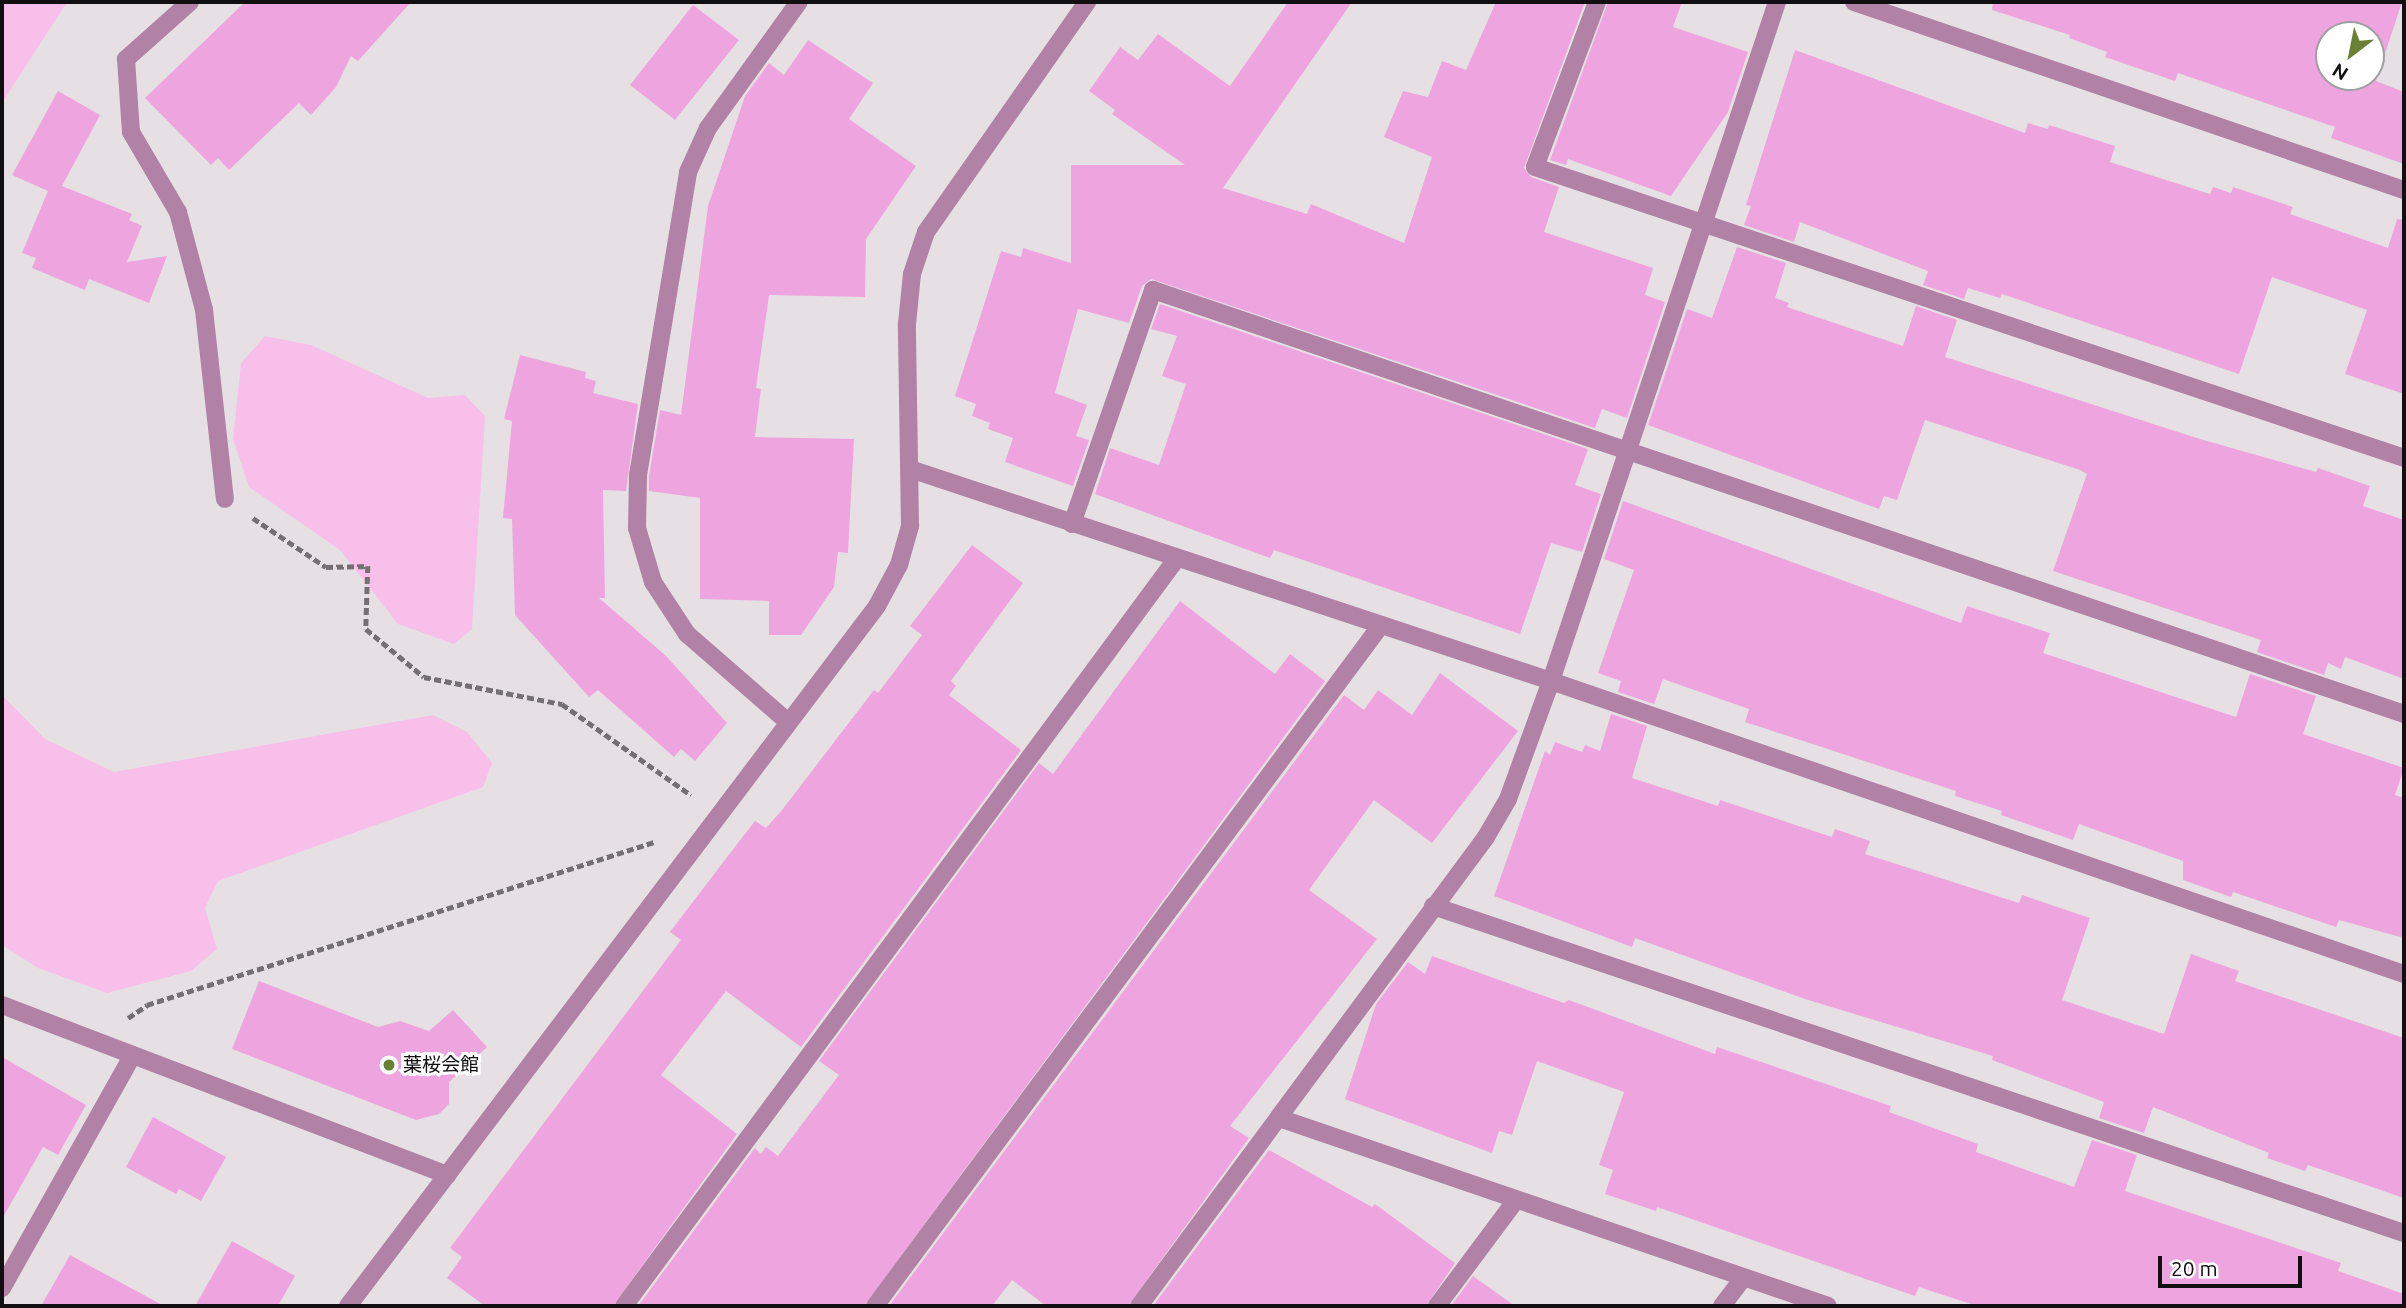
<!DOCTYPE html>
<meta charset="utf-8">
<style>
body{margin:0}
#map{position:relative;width:2406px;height:1308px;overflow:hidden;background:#e6e0e4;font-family:Ubuntu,"Noto Sans JP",sans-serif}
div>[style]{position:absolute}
.green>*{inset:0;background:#f8bfeb}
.building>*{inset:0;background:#eea5df}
.path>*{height:4.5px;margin-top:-2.25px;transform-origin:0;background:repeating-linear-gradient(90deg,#736f72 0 7px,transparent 0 10.5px)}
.minor>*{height:18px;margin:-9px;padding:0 9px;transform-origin:9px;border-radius:9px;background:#b181a6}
.dots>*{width:19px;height:19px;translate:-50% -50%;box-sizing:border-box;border:4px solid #fff;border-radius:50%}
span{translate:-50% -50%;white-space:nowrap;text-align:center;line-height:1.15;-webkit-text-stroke:6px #fff;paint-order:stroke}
.poi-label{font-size:19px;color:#110f11}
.left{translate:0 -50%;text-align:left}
.frame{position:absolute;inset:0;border:4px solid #110f11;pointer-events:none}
.north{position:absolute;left:2315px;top:21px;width:70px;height:70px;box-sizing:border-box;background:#fff;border:2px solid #a09fa0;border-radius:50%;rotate:212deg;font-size:19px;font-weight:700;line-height:28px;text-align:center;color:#110f11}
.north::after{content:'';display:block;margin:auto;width:24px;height:32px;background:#698134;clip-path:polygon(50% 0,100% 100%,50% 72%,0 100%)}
.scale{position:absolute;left:2158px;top:1256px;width:144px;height:32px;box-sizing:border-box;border:4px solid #110f11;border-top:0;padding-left:9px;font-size:21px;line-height:24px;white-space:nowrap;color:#110f11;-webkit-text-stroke:5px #fff;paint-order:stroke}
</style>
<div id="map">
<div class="green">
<div style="clip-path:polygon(2px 2px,67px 2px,2px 103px)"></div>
<div style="clip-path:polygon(265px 336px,311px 345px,428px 398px,465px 395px,485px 416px,472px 629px,454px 644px,398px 624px,340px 550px,249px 487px,233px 439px,241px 363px)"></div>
<div style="clip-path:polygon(2px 695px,45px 739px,114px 772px,433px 715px,467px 732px,492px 763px,483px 787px,218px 881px,205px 908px,217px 949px,191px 971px,107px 993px,38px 968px,2px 945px)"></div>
</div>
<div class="building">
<div style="clip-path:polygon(245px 2px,411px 2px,358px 61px,351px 56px,336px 87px,311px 115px,299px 103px,229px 170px,218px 158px,211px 165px,145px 98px)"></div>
<div style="clip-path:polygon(1288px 2px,1352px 2px,1223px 188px,1307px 214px,1311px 204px,1404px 243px,1432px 157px,1384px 137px,1403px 91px,1428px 97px,1442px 61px,1466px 70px,1496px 2px,1585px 2px,1524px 168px,1531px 177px,1559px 187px,1544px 232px,1653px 268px,1645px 295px,1665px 302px,1627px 418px,1602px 409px,1595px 428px,1151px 279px,1142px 286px,1129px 323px,1078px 309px,1055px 393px,1087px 405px,1076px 436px,1089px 440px,1073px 486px,1005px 462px,1013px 438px,988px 429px,990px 423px,972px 416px,976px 404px,955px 396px,1001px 251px,1021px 257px,1023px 248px,1071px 263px,1071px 165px,1185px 165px,1112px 114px,1115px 110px,1089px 91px,1120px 47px,1138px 60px,1158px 34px,1230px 86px)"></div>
<div style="clip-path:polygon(1608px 2px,1682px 2px,1673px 27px,1748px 52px,1728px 112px,1671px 196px,1568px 159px,1566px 165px,1550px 160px)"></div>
<div style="clip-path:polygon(evenodd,1993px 2px,2402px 2px,2376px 81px,2404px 92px,2404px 164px,2331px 138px,2335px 127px,2178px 73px,2175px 81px,2105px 57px,2107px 52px,2069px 38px,2070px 35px,1992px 10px,1993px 2px,2329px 35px,2371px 35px,2371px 77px,2329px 77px,2329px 35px)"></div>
<div style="clip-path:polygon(693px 5px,739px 40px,675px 120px,630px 85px)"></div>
<div style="clip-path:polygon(808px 40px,873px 83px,849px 119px,916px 166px,866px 239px,865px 297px,769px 295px,756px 388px,761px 389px,755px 437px,854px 439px,848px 553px,838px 552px,834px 587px,801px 635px,769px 635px,769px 601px,700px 599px,700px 498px,649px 491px,649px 476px,660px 410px,681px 415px,708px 206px,745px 96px,769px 63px,784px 75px)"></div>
<div style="clip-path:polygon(1795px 50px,2025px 133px,2028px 123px,2048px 129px,2049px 125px,2115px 146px,2110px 162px,2210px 194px,2213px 187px,2231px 193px,2233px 187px,2293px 207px,2290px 214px,2388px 248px,2397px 219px,2404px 220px,2404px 394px,2345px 374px,2367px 310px,2272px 277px,2239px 374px,2002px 294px,2000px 298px,1968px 288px,1964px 299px,1923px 285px,1928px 271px,1800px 222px,1794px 242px,1744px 225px,1751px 206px,1746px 205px)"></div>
<div style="clip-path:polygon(58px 91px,100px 115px,62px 186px,132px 214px,129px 220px,142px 226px,127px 262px,167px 256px,149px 303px,89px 279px,85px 290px,32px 268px,36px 258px,22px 253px,48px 191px,12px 175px)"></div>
<div style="clip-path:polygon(1737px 247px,1786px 263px,1775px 298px,1789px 303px,1787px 307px,1903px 346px,1916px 306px,1957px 320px,1945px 357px,2200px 439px,2316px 472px,2318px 468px,2370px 486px,2363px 506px,2404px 520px,2404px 679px,2345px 657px,2341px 669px,2328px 663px,2324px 675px,2257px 652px,2261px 640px,2053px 571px,2087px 474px,2080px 470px,1925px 420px,1897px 500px,1884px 496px,1879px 509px,1648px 425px,1687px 309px,1712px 318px)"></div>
<div style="clip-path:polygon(1160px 304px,1588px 449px,1575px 485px,1601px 494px,1582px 552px,1551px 543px,1520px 634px,1274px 550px,1270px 558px,1095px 494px,1110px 448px,1159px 465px,1186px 384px,1162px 376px,1177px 336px,1151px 329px)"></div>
<div style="clip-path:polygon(520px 355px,586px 372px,585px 378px,596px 381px,593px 393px,638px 404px,626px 491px,603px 490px,605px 598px,599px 598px,665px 655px,727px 723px,695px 761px,681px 749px,674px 757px,598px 690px,589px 697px,515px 615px,512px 519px,503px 518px,512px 421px,504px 419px)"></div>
<div style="clip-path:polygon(1623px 501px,1961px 623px,1967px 606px,2050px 633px,2043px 653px,2236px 717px,2250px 674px,2316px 696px,2303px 734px,2404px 768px,2395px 795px,2404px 798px,2404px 938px,2339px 920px,2336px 927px,2233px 892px,2231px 897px,2183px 880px,2183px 861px,2079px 824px,2073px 840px,2001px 815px,2002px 811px,1955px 796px,1956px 791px,1745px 722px,1749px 709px,1663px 679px,1654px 704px,1618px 692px,1621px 681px,1598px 673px,1634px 570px,1604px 559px)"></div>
<div style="clip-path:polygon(972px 545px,1023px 583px,951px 681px,956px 686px,949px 695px,1021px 750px,801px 1047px,726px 991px,661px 1075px,737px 1134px,613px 1306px,485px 1306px,447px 1278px,462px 1257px,450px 1248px,681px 940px,670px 932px,724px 861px,755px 821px,766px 828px,782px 810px,874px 690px,878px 693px,922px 635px,910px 626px)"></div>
<div style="clip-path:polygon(1180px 601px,1275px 674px,1290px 654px,1325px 681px,864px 1306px,638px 1306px,755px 1148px,761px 1154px,766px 1147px,778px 1156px,839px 1075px,819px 1061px,1039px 763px,1053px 774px)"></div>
<div style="clip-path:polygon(1440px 673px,1518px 731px,1432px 843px,1374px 800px,1309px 890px,1377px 939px,1230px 1126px,1249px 1138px,1128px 1306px,1046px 1306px,1012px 1280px,992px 1306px,889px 1306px,1344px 695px,1364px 710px,1378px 690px,1412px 715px)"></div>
<div style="clip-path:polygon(1611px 714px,1647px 726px,1632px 778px,1718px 806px,1720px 800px,1832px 837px,1835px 829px,1870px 841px,1865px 854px,2019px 903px,2022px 895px,2090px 918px,2062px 1000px,2164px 1034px,2191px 954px,2239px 971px,2235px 981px,2404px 1038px,2404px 1198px,2308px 1165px,2305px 1171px,2267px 1158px,2269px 1153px,2153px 1107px,2144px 1133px,2099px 1118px,2104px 1102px,1992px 1060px,1993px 1056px,1805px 999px,1635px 938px,1632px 947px,1494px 896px,1545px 751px,1550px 755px,1555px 742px,1582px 752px,1585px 745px,1600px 751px)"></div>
<div style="clip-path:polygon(1432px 956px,1564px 1003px,1569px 1000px,1715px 1054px,1717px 1047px,1891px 1106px,1889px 1112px,1978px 1144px,1976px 1152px,2074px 1187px,2092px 1140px,2137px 1155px,2125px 1191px,2341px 1263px,2338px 1271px,2404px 1294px,2404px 1306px,1977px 1306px,1919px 1287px,1915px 1296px,1657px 1207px,1656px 1211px,1605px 1194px,1613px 1170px,1599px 1165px,1624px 1092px,1537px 1061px,1512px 1135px,1499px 1131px,1492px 1153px,1345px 1099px,1376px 1004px,1408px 962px,1425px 974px)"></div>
<div style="clip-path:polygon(259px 981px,378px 1027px,400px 1021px,429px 1031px,453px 1010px,487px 1047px,449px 1082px,449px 1104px,439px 1114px,416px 1120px,232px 1049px)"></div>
<div style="clip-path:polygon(2px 1057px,86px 1105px,58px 1155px,43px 1147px,2px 1219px)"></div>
<div style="clip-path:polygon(153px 1117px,226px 1157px,201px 1201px,179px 1189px,176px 1194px,126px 1167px)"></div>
<div style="clip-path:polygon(1269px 1150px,1372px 1207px,1375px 1204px,1455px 1263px,1426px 1306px,1153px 1306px)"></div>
<div style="clip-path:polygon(232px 1241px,295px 1276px,278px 1306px,195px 1306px)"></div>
<div style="clip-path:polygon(70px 1255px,164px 1306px,41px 1306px)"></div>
<div style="clip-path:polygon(1473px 1276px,1515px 1306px,1451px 1306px)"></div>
</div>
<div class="path">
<div style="left:253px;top:518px;width:88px;rotate:33.9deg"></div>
<div style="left:326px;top:567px;width:42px;rotate:-1.4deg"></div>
<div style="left:368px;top:566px;width:63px;rotate:91.8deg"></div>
<div style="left:366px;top:629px;width:75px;rotate:39.6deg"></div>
<div style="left:424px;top:677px;width:141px;rotate:11.1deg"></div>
<div style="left:562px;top:704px;width:158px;rotate:35.2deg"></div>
<div style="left:128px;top:1018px;width:23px;rotate:-34deg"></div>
<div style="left:147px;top:1005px;width:533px;rotate:-17.82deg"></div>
</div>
<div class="minor">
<div style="left:190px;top:2px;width:86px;rotate:138.3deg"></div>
<div style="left:126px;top:59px;width:73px;rotate:86.1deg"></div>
<div style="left:131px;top:132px;width:93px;rotate:59.6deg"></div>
<div style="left:178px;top:212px;width:101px;rotate:75.1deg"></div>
<div style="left:204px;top:310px;width:190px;rotate:83.7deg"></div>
<div style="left:1597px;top:2px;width:176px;rotate:110.6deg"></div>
<div style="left:1535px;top:167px;width:916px;rotate:18.51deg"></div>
<div style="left:1854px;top:2px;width:581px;rotate:18.87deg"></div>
<div style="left:910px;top:469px;width:675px;rotate:18.3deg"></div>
<div style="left:1551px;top:681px;width:716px;rotate:-71.59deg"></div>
<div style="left:1072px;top:524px;width:248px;rotate:-70.9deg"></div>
<div style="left:1153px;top:290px;width:1321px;rotate:18.72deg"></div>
<div style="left:788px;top:722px;width:134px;rotate:-138.9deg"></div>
<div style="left:687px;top:634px;width:62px;rotate:-123.2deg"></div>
<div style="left:653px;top:582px;width:56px;rotate:-106.5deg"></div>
<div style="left:637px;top:528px;width:53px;rotate:-88.9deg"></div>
<div style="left:638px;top:475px;width:307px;rotate:-80.6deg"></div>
<div style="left:688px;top:172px;width:48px;rotate:-65.6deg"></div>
<div style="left:708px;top:128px;width:155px;rotate:-54.2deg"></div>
<div style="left:1433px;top:906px;width:1025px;rotate:18.61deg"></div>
<div style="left:2px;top:1005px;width:477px;rotate:20.9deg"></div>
<div style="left:1279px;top:1118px;width:580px;rotate:18.9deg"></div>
<div style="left:2px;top:1288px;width:267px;rotate:-60.7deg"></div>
<div style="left:348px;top:1306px;width:877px;rotate:-52.92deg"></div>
<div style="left:877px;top:606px;width:47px;rotate:-61.8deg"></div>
<div style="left:899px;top:565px;width:41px;rotate:-74.2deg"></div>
<div style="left:910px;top:526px;width:202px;rotate:-90.9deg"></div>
<div style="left:907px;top:324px;width:50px;rotate:-84.3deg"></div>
<div style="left:912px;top:274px;width:44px;rotate:-71.6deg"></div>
<div style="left:926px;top:232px;width:281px;rotate:-55deg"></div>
<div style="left:624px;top:1306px;width:930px;rotate:-53.52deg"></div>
<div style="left:875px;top:1306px;width:848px;rotate:-53.39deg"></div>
<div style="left:1139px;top:1306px;width:583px;rotate:-53.5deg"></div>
<div style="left:1486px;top:837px;width:44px;rotate:-59.9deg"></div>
<div style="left:1508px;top:799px;width:126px;rotate:-70deg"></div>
<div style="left:1551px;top:681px;width:902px;rotate:18.96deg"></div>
<div style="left:1437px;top:1306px;width:132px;rotate:-53.3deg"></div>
<div style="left:1722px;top:1306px;width:35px;rotate:-53deg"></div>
</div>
<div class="dots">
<div style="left:389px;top:1065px;background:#698134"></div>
</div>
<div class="poi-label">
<span class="left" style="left:403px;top:1065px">葉桜会館</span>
</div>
<div class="frame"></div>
<div class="north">N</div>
<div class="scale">20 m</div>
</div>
